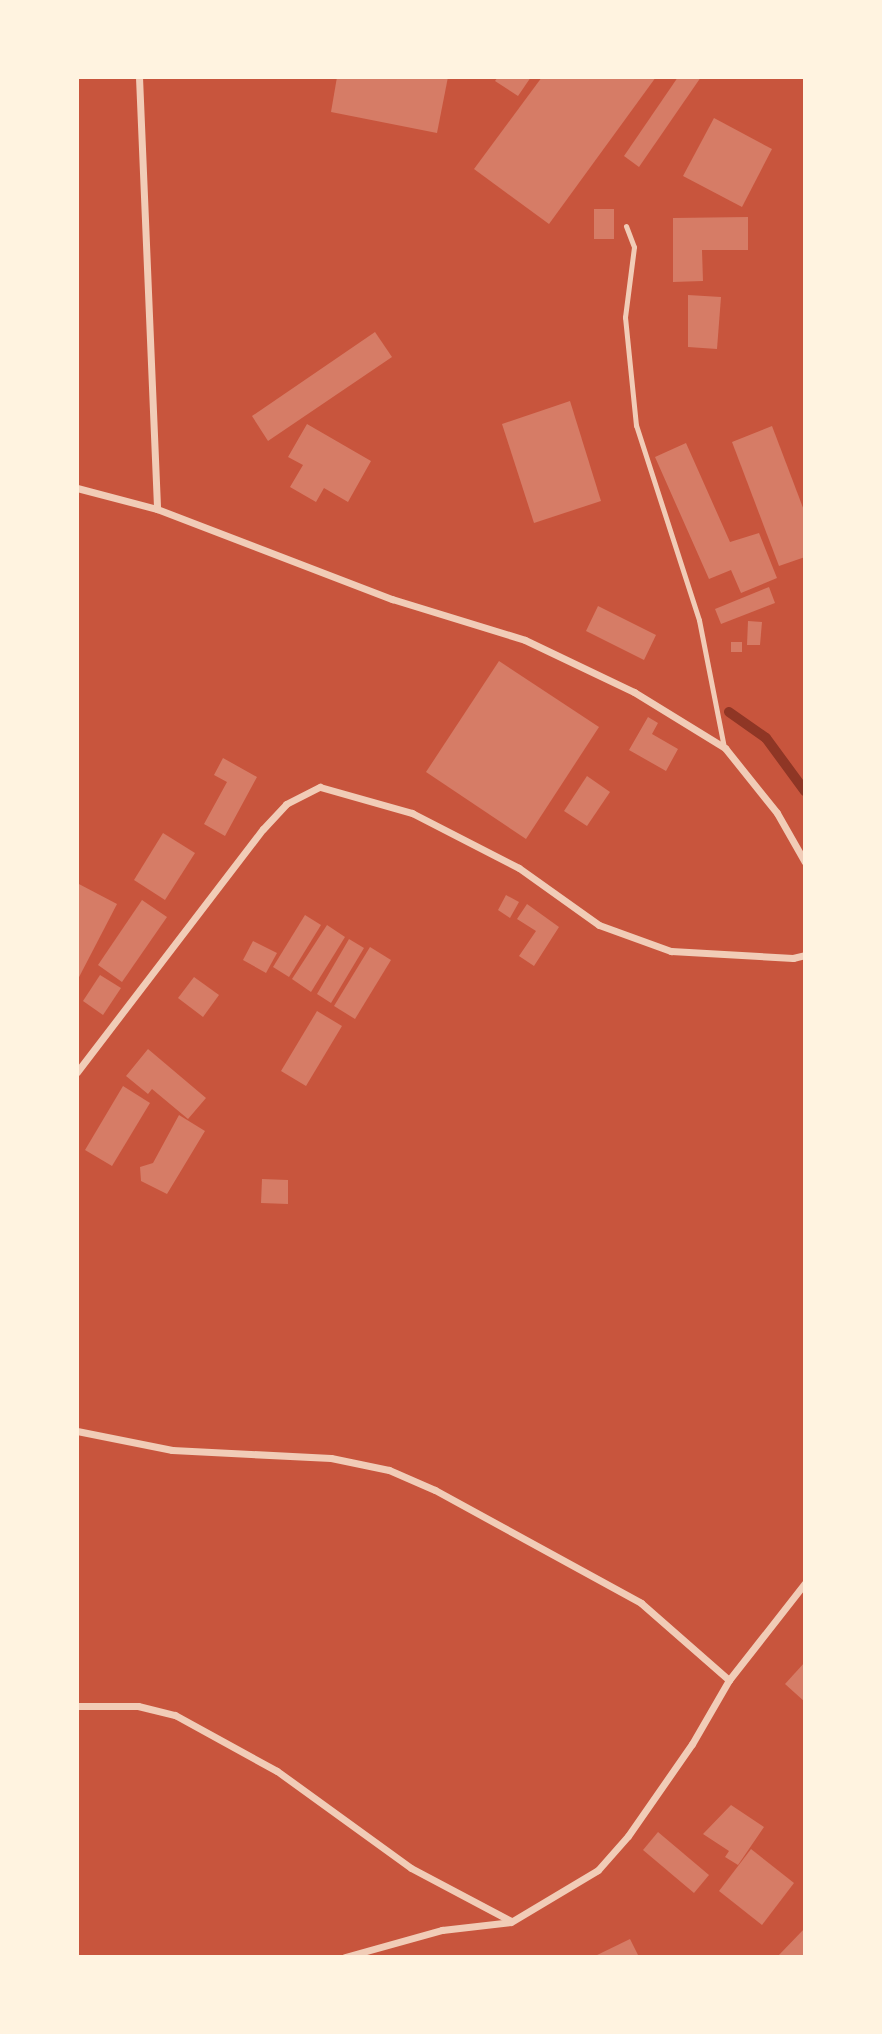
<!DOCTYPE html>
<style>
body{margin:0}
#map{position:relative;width:882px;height:2034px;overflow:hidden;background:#c8553d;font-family:"Playfair Display",serif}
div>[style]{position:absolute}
.stream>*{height:10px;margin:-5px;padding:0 5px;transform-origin:5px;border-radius:5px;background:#8f3625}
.building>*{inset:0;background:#d67c66}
.service>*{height:5px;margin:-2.5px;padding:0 2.5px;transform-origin:2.5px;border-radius:2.5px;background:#f1ccb7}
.minor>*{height:7px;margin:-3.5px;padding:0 3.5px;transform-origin:3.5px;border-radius:3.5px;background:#f1ccb7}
span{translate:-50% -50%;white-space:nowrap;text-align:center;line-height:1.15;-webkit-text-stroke:7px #fff3e0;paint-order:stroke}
.frame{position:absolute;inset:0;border:79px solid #fff3e0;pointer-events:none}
</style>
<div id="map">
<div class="stream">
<div style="left:729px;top:712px;width:45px;rotate:35.1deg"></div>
<div style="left:766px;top:738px;width:66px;rotate:53.7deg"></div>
</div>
<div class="building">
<div style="clip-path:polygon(337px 77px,448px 77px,437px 133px,331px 112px)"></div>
<div style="clip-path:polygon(498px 77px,531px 77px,518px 96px,495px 81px)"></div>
<div style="clip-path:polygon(542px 77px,656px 77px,549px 224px,474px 169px)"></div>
<div style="clip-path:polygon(678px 77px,701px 77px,639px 167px,624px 156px)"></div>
<div style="clip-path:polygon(714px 118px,772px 149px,742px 207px,683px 176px)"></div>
<div style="clip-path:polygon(594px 209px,614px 209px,614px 239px,594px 239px)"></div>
<div style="clip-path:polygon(748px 217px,748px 250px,702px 250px,703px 281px,673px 282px,673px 218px)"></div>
<div style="clip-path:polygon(688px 295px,721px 297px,717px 349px,688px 347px)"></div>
<div style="clip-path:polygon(375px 332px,392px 357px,268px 441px,252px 416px)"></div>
<div style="clip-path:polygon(570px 401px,601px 501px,534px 523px,502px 424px)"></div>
<div style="clip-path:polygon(307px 424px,371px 461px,348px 502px,324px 488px,316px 502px,290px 487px,303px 465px,288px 457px)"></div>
<div style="clip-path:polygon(772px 426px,805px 513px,805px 557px,779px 566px,732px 442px)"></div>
<div style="clip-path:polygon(686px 443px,730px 542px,759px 533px,777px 578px,741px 593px,731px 570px,709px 579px,655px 457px)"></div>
<div style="clip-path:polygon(769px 587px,775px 603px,721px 624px,715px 609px)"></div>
<div style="clip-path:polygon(598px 606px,656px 635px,644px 660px,586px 631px)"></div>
<div style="clip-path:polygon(748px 621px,762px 622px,760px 645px,747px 645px)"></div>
<div style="clip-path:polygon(731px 642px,742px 642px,742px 652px,731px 652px)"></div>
<div style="clip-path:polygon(499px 661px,599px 727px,526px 839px,426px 772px)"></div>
<div style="clip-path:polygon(648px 717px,658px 723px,652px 734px,678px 749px,666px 771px,629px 750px)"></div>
<div style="clip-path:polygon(223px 758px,257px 777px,225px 836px,204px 824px,227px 782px,214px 775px)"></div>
<div style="clip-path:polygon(587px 776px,610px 792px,587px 826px,564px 811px)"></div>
<div style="clip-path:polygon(163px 833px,195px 853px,165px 900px,134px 880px)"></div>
<div style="clip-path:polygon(77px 883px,117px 904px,77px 981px)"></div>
<div style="clip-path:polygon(506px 895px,519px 902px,510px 918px,498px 910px)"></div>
<div style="clip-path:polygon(142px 900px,167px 917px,122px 982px,98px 965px)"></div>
<div style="clip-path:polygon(527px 904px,559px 927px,534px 966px,519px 956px,536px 931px,517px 919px)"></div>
<div style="clip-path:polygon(305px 915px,321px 925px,289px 977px,273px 967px)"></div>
<div style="clip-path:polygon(327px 925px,345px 937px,311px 992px,292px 979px)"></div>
<div style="clip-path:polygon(349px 939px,364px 948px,331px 1003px,317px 994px)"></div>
<div style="clip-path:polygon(253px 941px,277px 953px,266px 973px,243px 960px)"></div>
<div style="clip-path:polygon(370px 947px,391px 960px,355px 1019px,334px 1006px)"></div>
<div style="clip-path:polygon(100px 975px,121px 988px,103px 1015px,83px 1001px)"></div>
<div style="clip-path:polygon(194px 977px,219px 995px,203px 1017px,178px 998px)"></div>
<div style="clip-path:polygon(317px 1011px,342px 1026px,306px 1086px,281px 1071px)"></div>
<div style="clip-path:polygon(148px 1049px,206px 1098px,188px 1119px,152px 1089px,148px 1094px,126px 1076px)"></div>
<div style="clip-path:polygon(123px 1086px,150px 1103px,112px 1166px,85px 1150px)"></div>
<div style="clip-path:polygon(179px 1115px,205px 1131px,167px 1194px,141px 1181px,140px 1167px,153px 1163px)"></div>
<div style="clip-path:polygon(262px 1179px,288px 1180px,288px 1204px,261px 1203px)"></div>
<div style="clip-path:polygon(805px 1662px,805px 1702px,785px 1684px)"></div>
<div style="clip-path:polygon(731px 1805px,764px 1827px,738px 1865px,725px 1857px,729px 1851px,703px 1834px)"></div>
<div style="clip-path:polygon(658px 1832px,709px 1875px,694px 1893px,643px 1850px)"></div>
<div style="clip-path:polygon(751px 1849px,794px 1883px,762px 1925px,719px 1891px)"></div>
<div style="clip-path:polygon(805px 1928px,805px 1957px,777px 1957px)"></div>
<div style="clip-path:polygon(630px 1939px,639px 1957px,593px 1957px)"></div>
</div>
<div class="service">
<div style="left:626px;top:226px;width:22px;rotate:69deg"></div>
<div style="left:634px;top:247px;width:71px;rotate:97.3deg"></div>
<div style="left:625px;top:317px;width:109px;rotate:84.2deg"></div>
<div style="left:636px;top:425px;width:205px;rotate:72.1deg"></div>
<div style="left:699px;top:620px;width:129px;rotate:78.9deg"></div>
</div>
<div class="minor">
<div style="left:139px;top:77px;width:432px;rotate:87.6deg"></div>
<div style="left:77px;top:488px;width:83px;rotate:14.7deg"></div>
<div style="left:157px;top:509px;width:252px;rotate:21deg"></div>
<div style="left:392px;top:599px;width:139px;rotate:17.1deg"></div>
<div style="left:525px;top:640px;width:121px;rotate:25.5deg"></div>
<div style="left:634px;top:692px;width:107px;rotate:31.6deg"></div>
<div style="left:725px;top:748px;width:83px;rotate:51.3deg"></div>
<div style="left:777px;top:813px;width:56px;rotate:60.3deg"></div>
<div style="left:77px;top:1072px;width:306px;rotate:-52.6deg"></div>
<div style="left:263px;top:829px;width:34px;rotate:-47deg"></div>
<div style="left:286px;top:804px;width:38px;rotate:-27deg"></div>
<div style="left:320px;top:787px;width:96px;rotate:15.8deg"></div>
<div style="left:412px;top:813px;width:120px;rotate:27.2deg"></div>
<div style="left:519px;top:868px;width:98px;rotate:35.5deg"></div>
<div style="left:599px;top:925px;width:77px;rotate:19.9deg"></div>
<div style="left:671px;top:951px;width:122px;rotate:3.3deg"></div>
<div style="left:793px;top:958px;width:12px;rotate:-14deg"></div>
<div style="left:77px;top:1431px;width:97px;rotate:11.3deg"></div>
<div style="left:172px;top:1450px;width:159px;rotate:2.9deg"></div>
<div style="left:331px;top:1458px;width:59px;rotate:11.7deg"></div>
<div style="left:389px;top:1470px;width:50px;rotate:23.5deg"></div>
<div style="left:435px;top:1490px;width:235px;rotate:28.7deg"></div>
<div style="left:641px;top:1603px;width:117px;rotate:41.2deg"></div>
<div style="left:77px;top:1706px;width:61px"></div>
<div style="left:138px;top:1706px;width:38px;rotate:14deg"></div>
<div style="left:175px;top:1715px;width:116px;rotate:28.8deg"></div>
<div style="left:277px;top:1771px;width:165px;rotate:35.9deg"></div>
<div style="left:411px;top:1868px;width:113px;rotate:27.9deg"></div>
<div style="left:345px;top:1957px;width:101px;rotate:-15.6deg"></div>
<div style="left:442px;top:1930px;width:69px;rotate:-6.6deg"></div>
<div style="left:511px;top:1922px;width:101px;rotate:-30.9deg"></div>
<div style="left:598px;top:1870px;width:45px;rotate:-48.6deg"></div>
<div style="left:628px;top:1836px;width:112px;rotate:-55.2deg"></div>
<div style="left:692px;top:1744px;width:74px;rotate:-60deg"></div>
<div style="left:729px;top:1680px;width:123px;rotate:-51.9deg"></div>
</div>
<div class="frame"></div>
</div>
